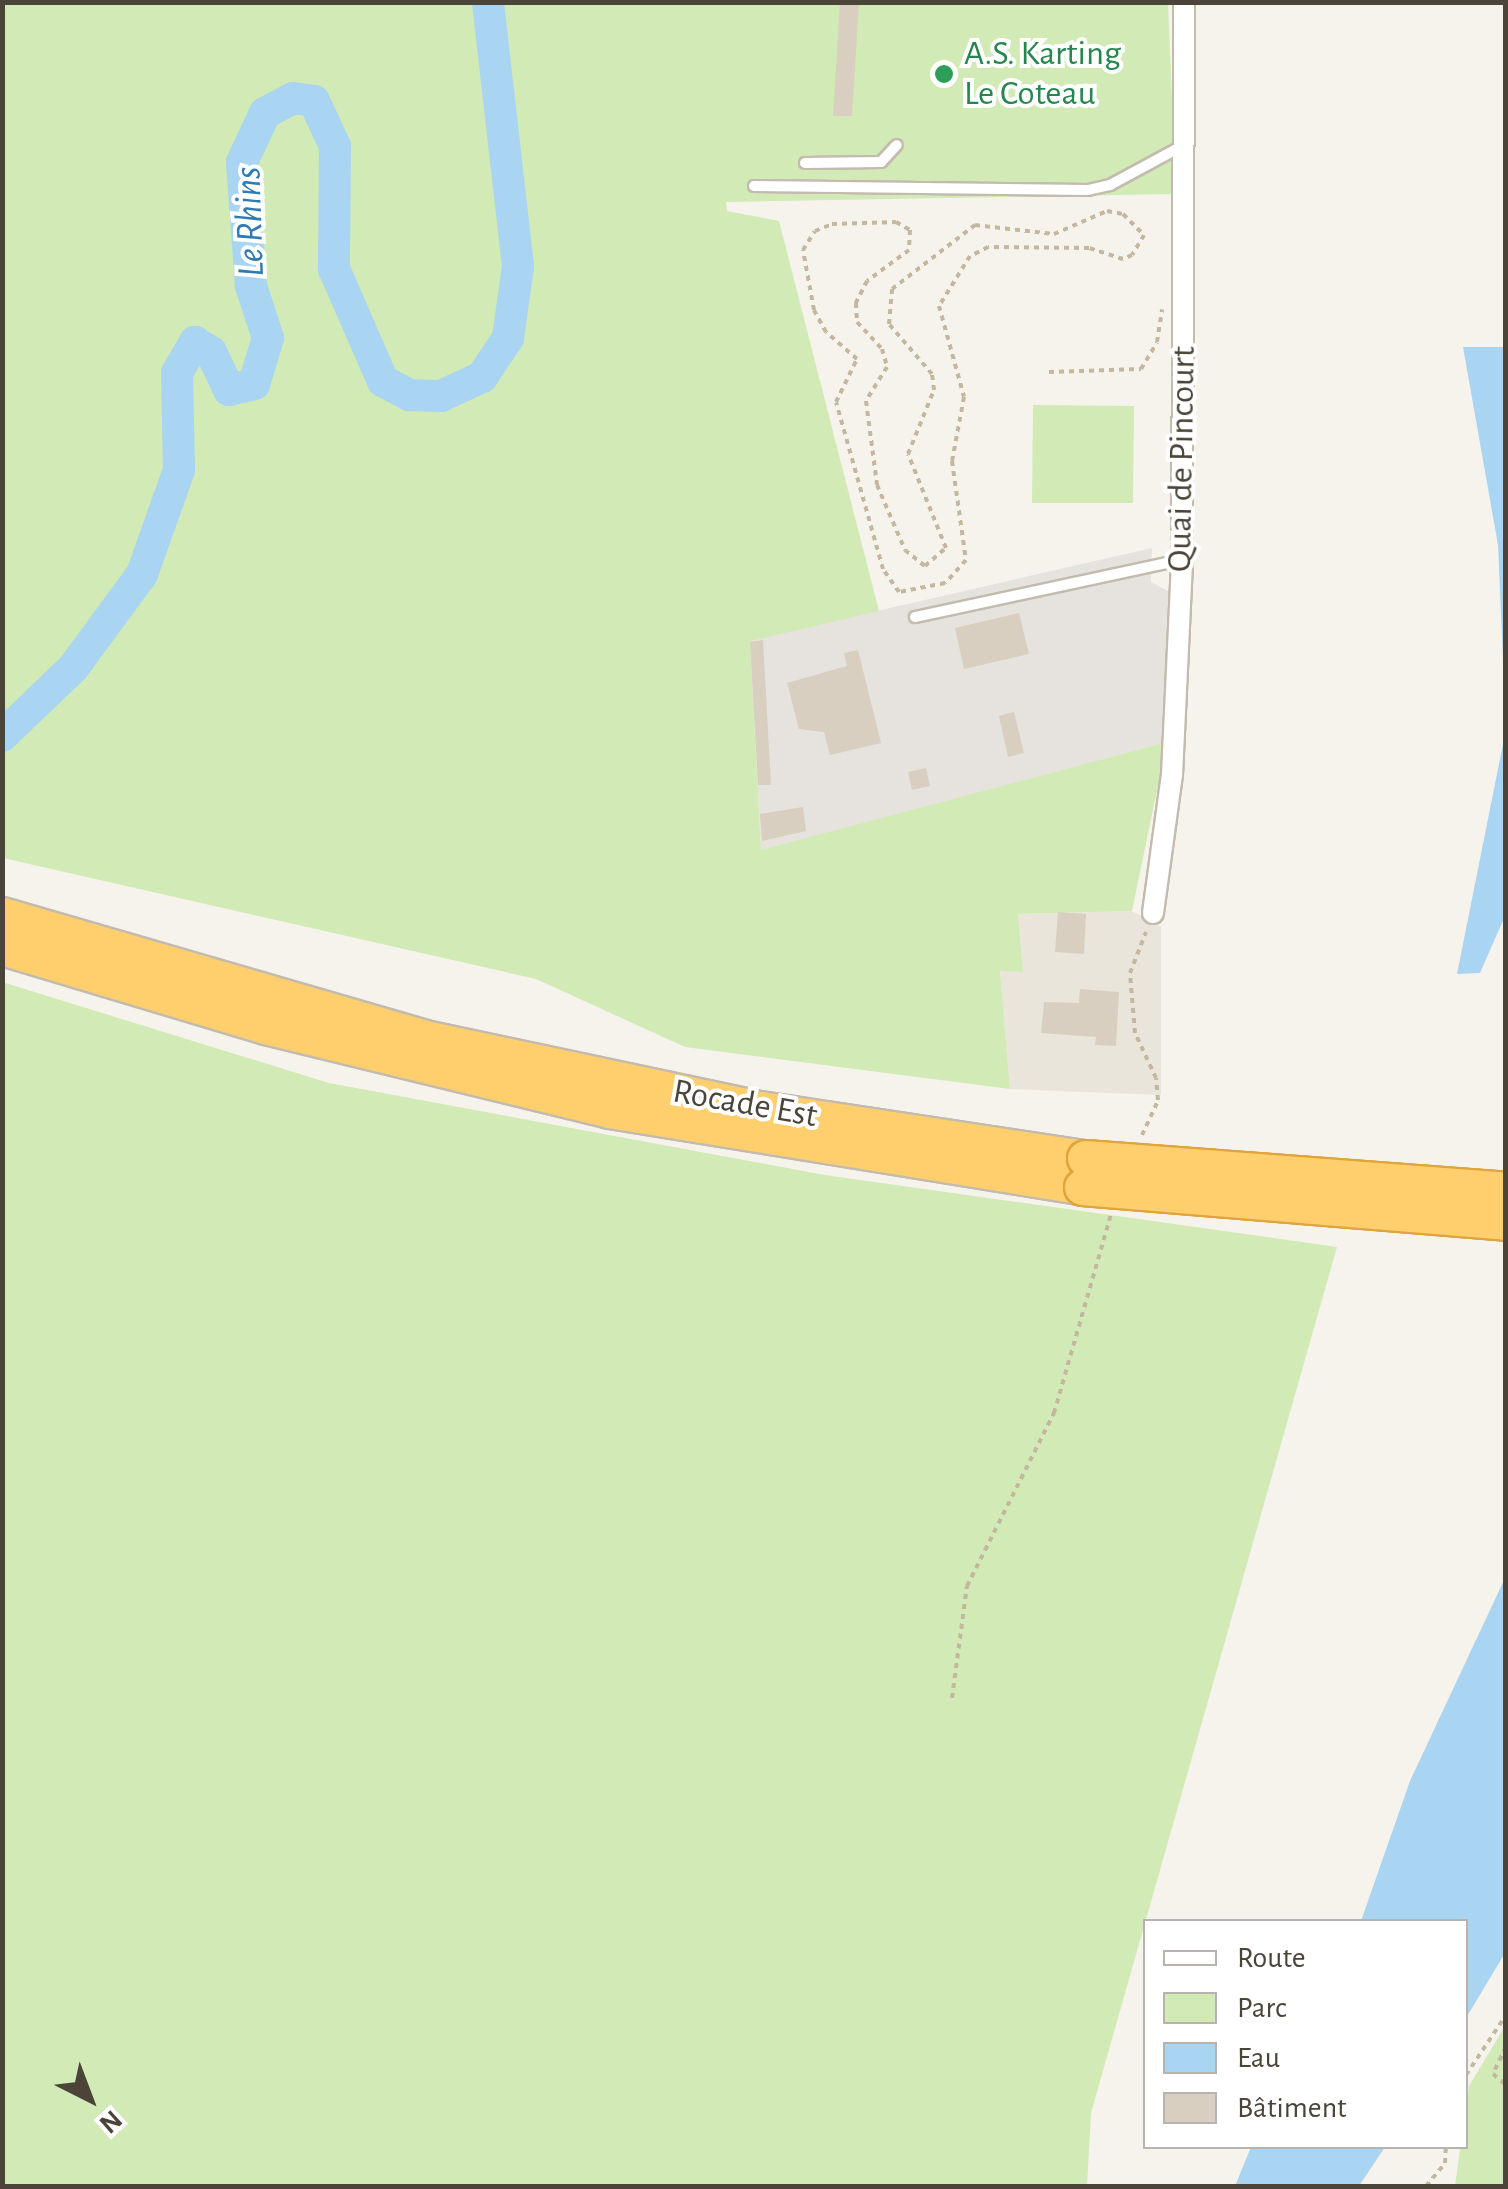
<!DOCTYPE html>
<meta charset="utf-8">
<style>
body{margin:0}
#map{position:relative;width:1508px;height:2189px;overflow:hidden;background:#f6f3ec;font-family:"Alegreya Sans",sans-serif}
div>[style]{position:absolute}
.residential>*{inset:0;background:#eae5da}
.industrial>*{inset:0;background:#e6e2dd}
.green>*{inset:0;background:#d2eab5}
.water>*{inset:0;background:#a9d4f2}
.river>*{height:32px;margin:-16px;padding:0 16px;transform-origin:16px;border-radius:16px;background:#a9d4f2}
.building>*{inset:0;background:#d8cfc1}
.path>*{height:4px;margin-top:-2px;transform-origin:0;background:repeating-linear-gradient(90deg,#c4b79f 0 5px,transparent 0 10px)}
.roads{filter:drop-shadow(2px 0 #c2bbae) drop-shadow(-2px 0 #c2bbae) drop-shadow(0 2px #c2bbae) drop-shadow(0 -2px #c2bbae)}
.lane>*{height:10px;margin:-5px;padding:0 5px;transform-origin:5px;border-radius:5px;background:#fff}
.street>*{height:20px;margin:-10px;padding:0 10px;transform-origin:10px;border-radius:10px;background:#fff}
.highway>*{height:35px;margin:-17.5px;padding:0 17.5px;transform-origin:17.5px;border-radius:17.5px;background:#ffcf6e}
.bridges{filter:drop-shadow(2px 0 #e0a43c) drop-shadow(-2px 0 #e0a43c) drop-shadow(0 2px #e0a43c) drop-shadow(0 -2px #e0a43c)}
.highway-bridge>*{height:35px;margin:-17.5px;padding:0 17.5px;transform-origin:17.5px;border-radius:17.5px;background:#ffcf6e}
.dots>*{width:28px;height:28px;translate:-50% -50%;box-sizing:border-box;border:5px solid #fff;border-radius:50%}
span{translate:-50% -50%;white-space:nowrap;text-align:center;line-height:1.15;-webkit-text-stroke:8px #fff;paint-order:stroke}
.leisure-label{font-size:35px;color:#27864d}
.left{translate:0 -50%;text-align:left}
.street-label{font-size:35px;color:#4b4439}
.water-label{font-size:38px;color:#2e7ab2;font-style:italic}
.frame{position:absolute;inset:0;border:5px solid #4b4439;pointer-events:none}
.legend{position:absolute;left:1143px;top:1919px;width:325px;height:230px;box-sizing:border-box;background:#fff;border:2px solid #b7b4b0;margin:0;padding:12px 18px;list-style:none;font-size:30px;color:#4b4439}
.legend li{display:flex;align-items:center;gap:20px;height:50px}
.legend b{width:50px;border:2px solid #b7b4b0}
.north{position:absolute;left:40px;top:2049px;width:100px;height:100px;-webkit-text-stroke:8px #fff;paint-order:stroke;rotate:138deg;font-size:28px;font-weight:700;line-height:40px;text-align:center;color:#4b4439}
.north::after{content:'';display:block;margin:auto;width:35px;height:45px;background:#4b4439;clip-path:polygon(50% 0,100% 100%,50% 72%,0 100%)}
</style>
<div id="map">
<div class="residential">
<div style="clip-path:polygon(1132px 911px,1161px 927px,1161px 1095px,1010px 1089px,1000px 970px,1023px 972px,1018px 914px)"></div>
</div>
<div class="industrial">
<div style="clip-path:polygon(1152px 548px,1151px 582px,1174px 594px,1167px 742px,761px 851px,750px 640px)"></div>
</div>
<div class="green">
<div style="clip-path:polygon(3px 3px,1168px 3px,1176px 194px,726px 202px,727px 211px,779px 221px,879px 611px,750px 641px,761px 850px,1167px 742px,1132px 911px,1018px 914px,1023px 972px,1000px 971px,1010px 1089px,685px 1047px,536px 979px,3px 858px)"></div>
<div style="clip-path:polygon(1033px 405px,1134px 406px,1133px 503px,1032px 503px)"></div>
<div style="clip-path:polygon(2px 982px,329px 1083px,825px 1175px,1337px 1247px,1091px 2113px,1087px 2186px,3px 2186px)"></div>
<div style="clip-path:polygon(1505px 2026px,1505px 2186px,1455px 2186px,1469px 2086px)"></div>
</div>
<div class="water">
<div style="clip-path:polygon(1463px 347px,1505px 347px,1505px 706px,1498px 545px)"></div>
<div style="clip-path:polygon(1505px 734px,1505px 916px,1480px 973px,1457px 974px)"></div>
<div style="clip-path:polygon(1505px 1578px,1505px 1953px,1466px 2018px,1466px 1922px,1361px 1921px,1410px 1781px)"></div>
<div style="clip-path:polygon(1251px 2147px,1251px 2146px,1385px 2147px,1359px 2186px,1235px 2186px)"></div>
</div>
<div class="river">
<div style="left:2px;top:736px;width:98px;rotate:-43.8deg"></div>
<div style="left:73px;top:668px;width:117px;rotate:-53.7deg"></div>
<div style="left:142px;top:574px;width:110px;rotate:-70.4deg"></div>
<div style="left:179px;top:470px;width:97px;rotate:-91.2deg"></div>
<div style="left:177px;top:373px;width:36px;rotate:-60deg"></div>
<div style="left:195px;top:342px;width:19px;rotate:32deg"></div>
<div style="left:211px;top:352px;width:42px;rotate:64.7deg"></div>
<div style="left:229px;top:390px;width:26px;rotate:-13deg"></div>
<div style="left:254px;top:384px;width:48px;rotate:-73.1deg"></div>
<div style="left:268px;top:338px;width:55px;rotate:-108.1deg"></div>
<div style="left:251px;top:286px;width:124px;rotate:-94.2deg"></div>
<div style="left:242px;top:162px;width:54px;rotate:-64.9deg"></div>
<div style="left:265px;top:113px;width:32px;rotate:-28deg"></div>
<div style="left:293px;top:98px;width:21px;rotate:8deg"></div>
<div style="left:314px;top:101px;width:50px;rotate:65deg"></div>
<div style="left:335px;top:146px;width:123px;rotate:90.5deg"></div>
<div style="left:334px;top:269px;width:122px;rotate:66.4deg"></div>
<div style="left:383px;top:381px;width:30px;rotate:28deg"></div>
<div style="left:409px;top:395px;width:32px;rotate:2deg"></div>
<div style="left:441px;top:396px;width:45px;rotate:-24.9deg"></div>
<div style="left:482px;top:377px;width:47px;rotate:-56.3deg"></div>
<div style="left:508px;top:338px;width:73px;rotate:-82.1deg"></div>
<div style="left:518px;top:266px;width:266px;rotate:-96.5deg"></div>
</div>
<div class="building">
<div style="clip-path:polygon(840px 2px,859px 2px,852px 116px,833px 116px)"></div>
<div style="clip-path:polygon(1019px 613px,1029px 654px,964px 669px,955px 628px)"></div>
<div style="clip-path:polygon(763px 640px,771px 785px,758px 785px,750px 642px)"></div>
<div style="clip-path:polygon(858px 650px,881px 743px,830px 755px,824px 732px,799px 729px,787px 683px,847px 666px,844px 653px)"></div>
<div style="clip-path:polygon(1014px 712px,1024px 753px,1008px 757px,999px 716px)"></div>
<div style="clip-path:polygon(926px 768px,930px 786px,912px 790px,908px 772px)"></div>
<div style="clip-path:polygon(803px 807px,806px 831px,762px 841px,760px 814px)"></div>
<div style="clip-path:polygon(1058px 912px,1086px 914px,1084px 954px,1055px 952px)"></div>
<div style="clip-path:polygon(1080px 989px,1119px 992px,1116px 1046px,1095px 1045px,1096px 1037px,1041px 1033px,1044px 1002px,1079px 1003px)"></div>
</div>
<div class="path">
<div style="left:1107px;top:211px;width:16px;rotate:11deg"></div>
<div style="left:1123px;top:214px;width:30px;rotate:45deg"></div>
<div style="left:1144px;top:235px;width:23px;rotate:121deg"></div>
<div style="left:1132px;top:255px;width:10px;rotate:156deg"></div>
<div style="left:1123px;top:259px;width:36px;rotate:-162deg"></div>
<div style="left:1089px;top:248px;width:101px;rotate:-179.4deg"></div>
<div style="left:988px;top:247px;width:20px;rotate:153deg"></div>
<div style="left:970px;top:256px;width:59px;rotate:121.8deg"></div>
<div style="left:939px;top:306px;width:94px;rotate:74.6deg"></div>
<div style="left:964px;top:397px;width:65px;rotate:100.6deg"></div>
<div style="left:952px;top:461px;width:100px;rotate:82deg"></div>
<div style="left:966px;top:560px;width:31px;rotate:132deg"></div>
<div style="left:945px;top:583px;width:47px;rotate:168.9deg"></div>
<div style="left:899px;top:592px;width:28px;rotate:-125deg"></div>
<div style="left:883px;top:569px;width:173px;rotate:-105.7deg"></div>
<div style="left:836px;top:402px;width:48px;rotate:-64deg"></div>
<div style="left:857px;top:359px;width:41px;rotate:-138.9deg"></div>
<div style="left:826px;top:332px;width:25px;rotate:-119deg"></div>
<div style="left:814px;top:310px;width:61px;rotate:-100.4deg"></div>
<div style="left:803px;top:250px;width:22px;rotate:-58deg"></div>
<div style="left:815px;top:231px;width:18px;rotate:-22deg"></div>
<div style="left:832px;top:224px;width:64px;rotate:-1.8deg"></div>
<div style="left:896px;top:222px;width:16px;rotate:30deg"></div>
<div style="left:910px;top:230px;width:20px;rotate:93deg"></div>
<div style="left:909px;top:250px;width:52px;rotate:143.6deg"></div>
<div style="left:867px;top:281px;width:25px;rotate:117deg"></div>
<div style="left:856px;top:303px;width:19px;rotate:87deg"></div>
<div style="left:857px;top:322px;width:37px;rotate:47deg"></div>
<div style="left:882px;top:349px;width:19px;rotate:74deg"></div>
<div style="left:887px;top:367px;width:40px;rotate:122deg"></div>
<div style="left:866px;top:401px;width:85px;rotate:82.5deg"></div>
<div style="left:877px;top:485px;width:71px;rotate:66.7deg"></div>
<div style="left:905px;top:550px;width:26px;rotate:39deg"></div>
<div style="left:925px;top:566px;width:28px;rotate:-41deg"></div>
<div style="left:946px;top:548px;width:101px;rotate:-112deg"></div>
<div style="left:908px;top:454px;width:69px;rotate:-67.9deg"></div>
<div style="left:934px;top:390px;width:16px;rotate:-97deg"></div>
<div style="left:932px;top:374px;width:66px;rotate:-130.7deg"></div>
<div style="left:889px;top:324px;width:35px;rotate:-85deg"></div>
<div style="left:892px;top:289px;width:105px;rotate:-37.6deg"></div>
<div style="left:975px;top:225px;width:80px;rotate:6.5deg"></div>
<div style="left:1054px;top:234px;width:58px;rotate:-23.5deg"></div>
<div style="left:1049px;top:372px;width:92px;rotate:-1.9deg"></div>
<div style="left:1141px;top:369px;width:31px;rotate:-59deg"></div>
<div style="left:1157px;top:342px;width:33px;rotate:-81deg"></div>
<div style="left:1142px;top:1135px;width:38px;rotate:-65deg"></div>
<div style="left:1158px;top:1100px;width:22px;rotate:-95deg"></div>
<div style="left:1156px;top:1078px;width:50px;rotate:-115deg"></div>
<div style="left:1135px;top:1033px;width:60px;rotate:-94.8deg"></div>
<div style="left:1130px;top:973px;width:44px;rotate:-68.7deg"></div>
<div style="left:952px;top:1698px;width:113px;rotate:-82.4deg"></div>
<div style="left:967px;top:1586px;width:194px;rotate:-63.3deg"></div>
<div style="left:1054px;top:1413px;width:207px;rotate:-74deg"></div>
<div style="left:1506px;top:2047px;width:30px;rotate:116deg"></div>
<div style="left:1493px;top:2074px;width:17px;rotate:40deg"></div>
<div style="left:1466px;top:2075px;width:72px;rotate:-56.3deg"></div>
<div style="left:1426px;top:2186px;width:30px;rotate:-50deg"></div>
<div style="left:1445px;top:2163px;width:17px;rotate:-87deg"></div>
</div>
<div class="roads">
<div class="lane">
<div style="left:805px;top:163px;width:76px;rotate:-0.8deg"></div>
<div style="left:881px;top:162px;width:23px;rotate:-47deg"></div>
<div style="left:754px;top:186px;width:334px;rotate:0.7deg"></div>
<div style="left:1088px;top:190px;width:23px;rotate:-13deg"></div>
<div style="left:1110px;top:185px;width:82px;rotate:-28.4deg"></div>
<div style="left:915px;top:617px;width:272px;rotate:-12.1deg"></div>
</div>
<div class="street">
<div style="left:1153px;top:913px;width:139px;rotate:-82.2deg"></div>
<div style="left:1172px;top:775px;width:215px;rotate:-87.3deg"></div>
<div style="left:1182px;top:560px;width:558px;rotate:-89.79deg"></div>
</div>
<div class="highway">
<div style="left:2px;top:915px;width:441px;rotate:16.2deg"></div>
<div style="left:425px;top:1038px;width:342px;rotate:12deg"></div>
<div style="left:760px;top:1109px;width:329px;rotate:8.6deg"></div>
<div style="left:2px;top:947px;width:275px;rotate:16.7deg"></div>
<div style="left:265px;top:1026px;width:354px;rotate:13.7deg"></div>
<div style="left:609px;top:1110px;width:479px;rotate:9.2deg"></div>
</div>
</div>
<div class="bridges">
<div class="highway-bridge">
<div style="left:1085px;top:1158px;width:422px;rotate:4.3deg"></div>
<div style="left:1082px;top:1187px;width:425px;rotate:4.7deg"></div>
</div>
</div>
<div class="dots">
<div style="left:944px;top:74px;background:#2e9e5b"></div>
</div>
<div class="leisure-label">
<span class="left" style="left:964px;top:74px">A.S. Karting<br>Le Coteau</span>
</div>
<div class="street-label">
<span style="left:1182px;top:459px;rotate:-89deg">Quai de Pincourt</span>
<span style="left:745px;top:1104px;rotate:10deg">Rocade Est</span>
</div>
<div class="water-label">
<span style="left:251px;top:222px;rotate:-92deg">Le Rhins</span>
</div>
<div class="frame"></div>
<ul class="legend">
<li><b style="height:12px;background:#fff"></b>Route</li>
<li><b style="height:28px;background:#d2eab5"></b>Parc</li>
<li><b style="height:28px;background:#a9d4f2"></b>Eau</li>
<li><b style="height:28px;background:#d8cfc1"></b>Bâtiment</li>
</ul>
<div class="north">N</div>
</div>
